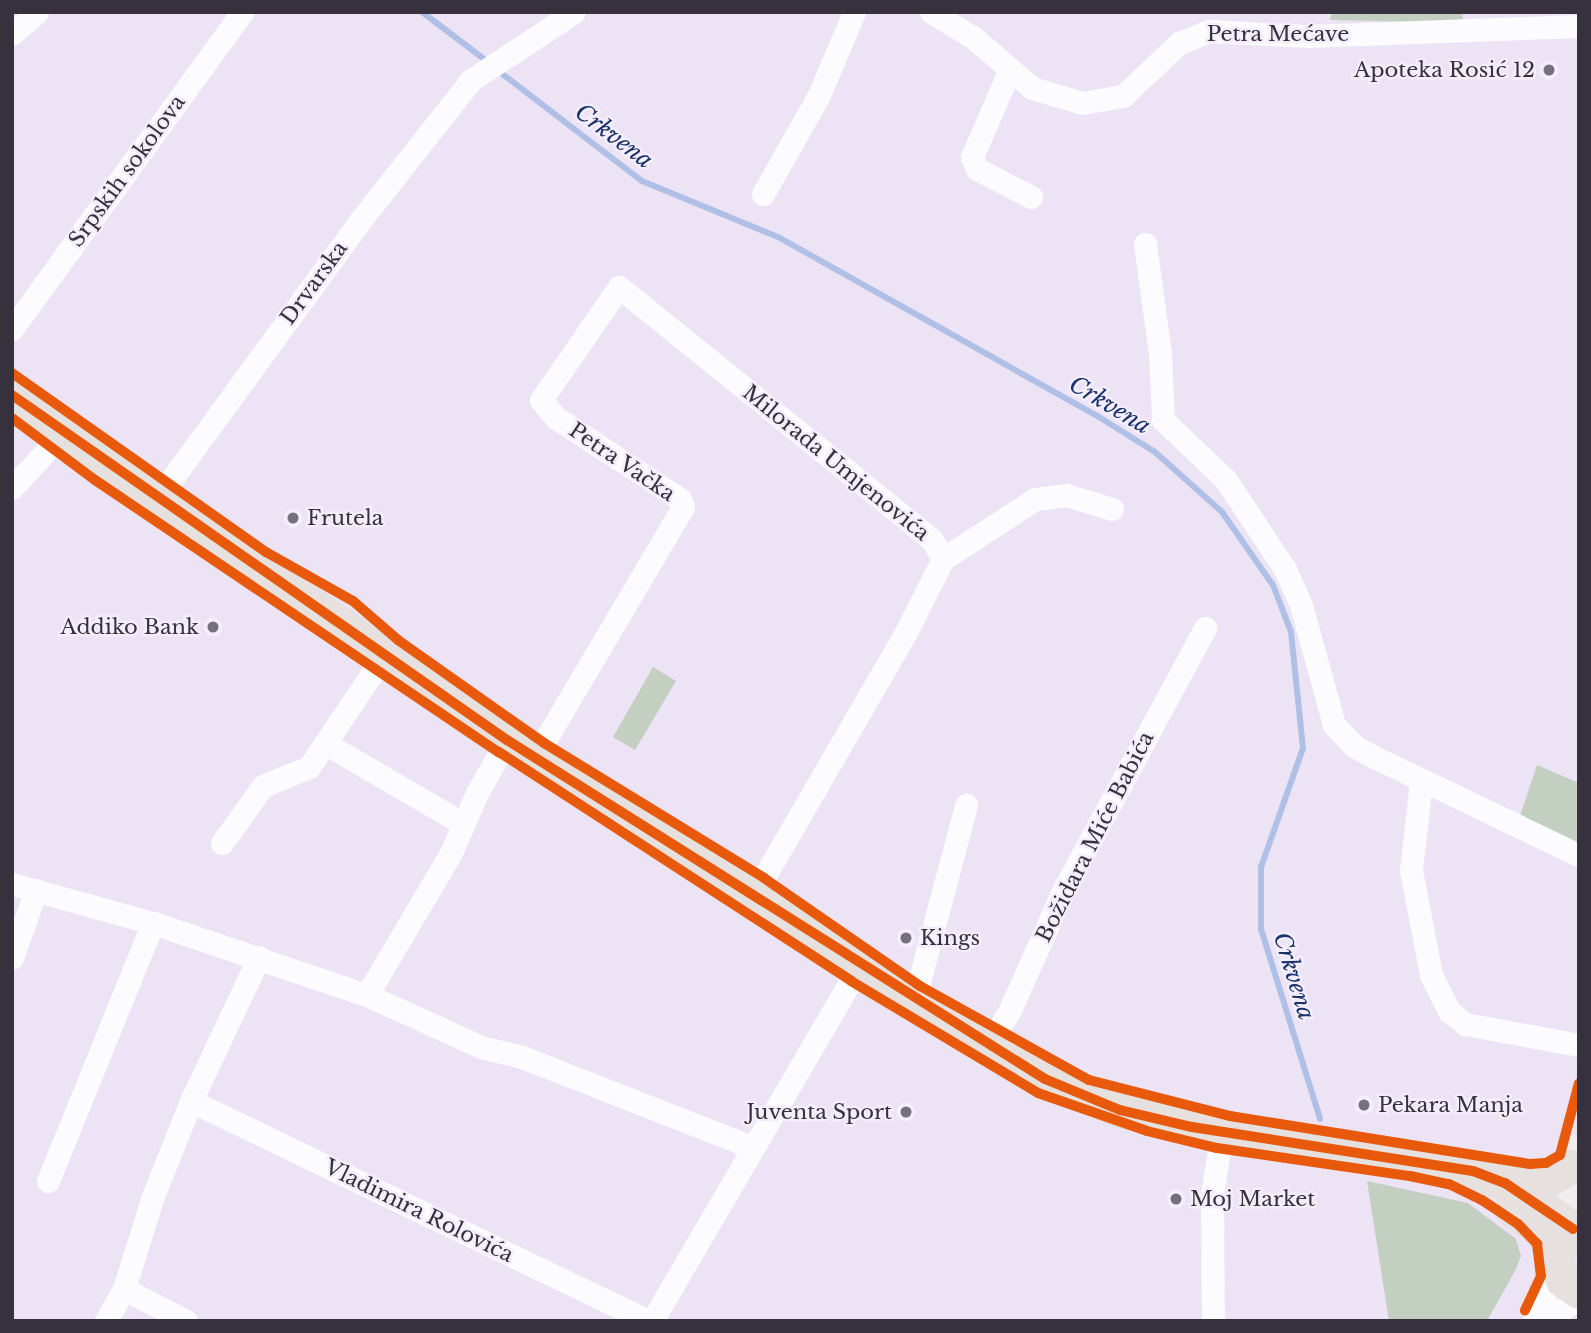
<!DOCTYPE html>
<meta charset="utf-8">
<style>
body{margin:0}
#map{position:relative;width:1591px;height:1333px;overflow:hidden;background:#ece3f5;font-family:"Libre Baskerville",serif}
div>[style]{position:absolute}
.green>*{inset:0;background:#c3cfc1}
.stream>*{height:6px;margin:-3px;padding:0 3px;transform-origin:3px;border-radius:3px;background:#b0bfe5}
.street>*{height:23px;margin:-11.5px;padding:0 11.5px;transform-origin:11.5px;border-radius:11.5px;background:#fcfbfe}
.secondary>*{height:32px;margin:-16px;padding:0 16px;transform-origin:16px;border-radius:16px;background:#f1edef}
.primary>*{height:35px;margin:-17.5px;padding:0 17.5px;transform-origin:17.5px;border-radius:17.5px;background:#e6e0df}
.cycleway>*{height:10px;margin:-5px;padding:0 5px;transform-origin:5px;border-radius:5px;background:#e8590c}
.dots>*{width:19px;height:19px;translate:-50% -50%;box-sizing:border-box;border:4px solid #f4edfb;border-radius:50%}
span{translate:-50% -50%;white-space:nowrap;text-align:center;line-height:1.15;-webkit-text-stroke:5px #f4edfb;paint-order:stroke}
.street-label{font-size:21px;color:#37303d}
.poi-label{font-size:21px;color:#37303d}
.right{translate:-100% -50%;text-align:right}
.left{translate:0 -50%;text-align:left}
.water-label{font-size:23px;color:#1b326b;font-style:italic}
.frame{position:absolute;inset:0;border:14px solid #37303d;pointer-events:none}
</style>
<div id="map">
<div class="green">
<div style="clip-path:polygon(1332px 12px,1463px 12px,1462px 23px,1330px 20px)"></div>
<div style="clip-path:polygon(653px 667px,676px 681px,635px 750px,613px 737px)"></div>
<div style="clip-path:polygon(1537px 765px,1579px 783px,1579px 846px,1518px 822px)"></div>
<div style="clip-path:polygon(1367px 1181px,1468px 1203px,1516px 1239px,1521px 1256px,1516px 1269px,1487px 1321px,1389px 1321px)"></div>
</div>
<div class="stream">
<div style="left:422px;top:12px;width:83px;rotate:37.1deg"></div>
<div style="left:496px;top:69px;width:184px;rotate:37.5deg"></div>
<div style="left:642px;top:181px;width:149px;rotate:22.4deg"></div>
<div style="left:780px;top:238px;width:366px;rotate:29.3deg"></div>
<div style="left:1099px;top:417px;width:66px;rotate:32deg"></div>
<div style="left:1155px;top:452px;width:90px;rotate:41.8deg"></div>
<div style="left:1222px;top:512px;width:89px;rotate:55.1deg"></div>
<div style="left:1273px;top:585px;width:50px;rotate:69deg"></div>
<div style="left:1291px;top:632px;width:117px;rotate:84.1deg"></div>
<div style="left:1303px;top:748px;width:126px;rotate:109.4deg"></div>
<div style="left:1261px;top:867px;width:62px;rotate:90deg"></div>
<div style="left:1261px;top:929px;width:199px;rotate:72.7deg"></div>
</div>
<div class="street">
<div style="left:931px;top:12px;width:50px;rotate:31.2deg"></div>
<div style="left:974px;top:38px;width:77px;rotate:40.8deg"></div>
<div style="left:1032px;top:88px;width:53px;rotate:16.4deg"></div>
<div style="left:1083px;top:103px;width:41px;rotate:-9.9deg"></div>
<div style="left:1123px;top:96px;width:77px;rotate:-43.4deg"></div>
<div style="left:1179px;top:43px;width:32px;rotate:-22deg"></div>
<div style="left:1209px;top:31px;width:98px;rotate:2.9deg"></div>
<div style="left:1307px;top:36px;width:272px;rotate:-2.1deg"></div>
<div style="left:12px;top:34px;width:33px;rotate:-41deg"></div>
<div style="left:1010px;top:69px;width:96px;rotate:113.4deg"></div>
<div style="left:972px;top:157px;width:13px;rotate:67deg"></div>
<div style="left:977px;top:169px;width:61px;rotate:27.4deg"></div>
<div style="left:763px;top:194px;width:114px;rotate:-60.5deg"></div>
<div style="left:819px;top:95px;width:90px;rotate:-67.1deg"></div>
<div style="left:1145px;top:244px;width:110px;rotate:82.2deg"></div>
<div style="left:1160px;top:353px;width:67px;rotate:87.4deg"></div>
<div style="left:1163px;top:420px;width:87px;rotate:43.6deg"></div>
<div style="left:1226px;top:480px;width:107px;rotate:56.5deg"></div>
<div style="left:1285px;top:569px;width:39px;rotate:66deg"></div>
<div style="left:1301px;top:605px;width:124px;rotate:74.6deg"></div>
<div style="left:1334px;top:725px;width:29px;rotate:46deg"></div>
<div style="left:1354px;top:746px;width:23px;rotate:29deg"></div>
<div style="left:1374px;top:757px;width:227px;rotate:25.6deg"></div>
<div style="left:12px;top:329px;width:392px;rotate:-54deg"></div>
<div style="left:12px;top:488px;width:76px;rotate:-47.1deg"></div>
<div style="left:158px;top:498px;width:341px;rotate:-53.9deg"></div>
<div style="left:359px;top:222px;width:181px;rotate:-51.7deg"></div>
<div style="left:471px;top:80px;width:123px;rotate:-33.4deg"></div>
<div style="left:943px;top:559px;width:110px;rotate:-33.1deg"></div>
<div style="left:1035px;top:499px;width:31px;rotate:-7deg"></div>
<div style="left:1066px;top:495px;width:48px;rotate:16.9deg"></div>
<div style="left:328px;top:745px;width:157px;rotate:30.2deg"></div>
<div style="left:534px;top:759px;width:293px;rotate:-59.4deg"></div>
<div style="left:683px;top:507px;width:9px;rotate:-111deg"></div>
<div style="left:680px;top:499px;width:148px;rotate:-146.8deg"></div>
<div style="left:556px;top:418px;width:23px;rotate:-130deg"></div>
<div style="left:541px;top:400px;width:137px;rotate:-55.4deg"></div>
<div style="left:619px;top:287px;width:402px;rotate:38.9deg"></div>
<div style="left:932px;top:540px;width:22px;rotate:60deg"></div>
<div style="left:943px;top:559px;width:84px;rotate:116.9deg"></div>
<div style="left:905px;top:634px;width:303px;rotate:120.1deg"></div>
<div style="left:1421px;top:782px;width:89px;rotate:96.5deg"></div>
<div style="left:1411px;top:870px;width:107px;rotate:79.2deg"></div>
<div style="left:1431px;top:975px;width:40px;rotate:63.4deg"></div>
<div style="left:1449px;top:1011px;width:21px;rotate:39deg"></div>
<div style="left:1465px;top:1024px;width:116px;rotate:10.4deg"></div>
<div style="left:222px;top:843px;width:70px;rotate:-54.3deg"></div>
<div style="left:263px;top:786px;width:50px;rotate:-22.4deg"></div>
<div style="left:309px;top:767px;width:134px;rotate:-56deg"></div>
<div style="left:12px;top:884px;width:146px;rotate:15.5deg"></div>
<div style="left:153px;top:923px;width:226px;rotate:18.6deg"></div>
<div style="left:367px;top:995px;width:125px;rotate:24.5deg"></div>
<div style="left:481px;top:1047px;width:42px;rotate:13.7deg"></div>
<div style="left:522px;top:1057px;width:247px;rotate:21.4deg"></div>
<div style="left:12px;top:958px;width:72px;rotate:-70.6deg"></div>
<div style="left:367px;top:995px;width:165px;rotate:-59.4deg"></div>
<div style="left:451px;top:853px;width:65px;rotate:-66.6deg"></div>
<div style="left:477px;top:793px;width:61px;rotate:-60.5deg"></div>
<div style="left:914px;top:1001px;width:203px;rotate:-75.1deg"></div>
<div style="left:987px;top:1047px;width:41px;rotate:-57.8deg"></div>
<div style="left:1009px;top:1012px;width:135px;rotate:-65.9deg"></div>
<div style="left:1064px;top:889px;width:297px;rotate:-61.6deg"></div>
<div style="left:191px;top:1101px;width:507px;rotate:25.71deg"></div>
<div style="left:48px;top:1181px;width:279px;rotate:-67.9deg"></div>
<div style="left:106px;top:1321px;width:37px;rotate:-61deg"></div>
<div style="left:186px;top:1321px;width:70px;rotate:-152.7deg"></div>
<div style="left:124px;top:1289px;width:97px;rotate:-72.7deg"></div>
<div style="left:153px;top:1196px;width:102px;rotate:-68.2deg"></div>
<div style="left:191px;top:1101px;width:159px;rotate:-64.7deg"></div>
<div style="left:652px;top:1321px;width:412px;rotate:-59.7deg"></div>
<div style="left:1213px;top:1321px;width:127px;rotate:-90.5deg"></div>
<div style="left:1212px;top:1194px;width:63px;rotate:-80.8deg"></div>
<div style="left:1534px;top:1321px;width:61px;rotate:-67.7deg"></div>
<div style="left:1544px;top:1321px;width:42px;rotate:-33.3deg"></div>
</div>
<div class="secondary">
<div style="left:1574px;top:1229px;width:43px;rotate:-100.8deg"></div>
<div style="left:1566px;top:1187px;width:38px;rotate:-73deg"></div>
</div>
<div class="primary">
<div style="left:12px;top:395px;width:603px;rotate:34.88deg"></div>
<div style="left:507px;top:740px;width:636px;rotate:32.22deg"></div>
<div style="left:1045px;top:1079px;width:81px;rotate:22.5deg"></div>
<div style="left:1120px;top:1110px;width:74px;rotate:13.3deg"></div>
<div style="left:1192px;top:1127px;width:284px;rotate:8.9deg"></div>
<div style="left:1473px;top:1171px;width:34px;rotate:21deg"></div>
<div style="left:1505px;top:1183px;width:82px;rotate:34.1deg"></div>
<div style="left:1500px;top:1178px;width:48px;rotate:2.4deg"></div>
<div style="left:1548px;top:1180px;width:25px;rotate:-32deg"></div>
<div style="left:1512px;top:1209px;width:31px;rotate:37deg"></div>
<div style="left:1537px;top:1228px;width:32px;rotate:51deg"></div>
<div style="left:1567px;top:1234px;width:21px;rotate:118deg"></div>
<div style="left:1557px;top:1253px;width:12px;rotate:90deg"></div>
<div style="left:1557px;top:1265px;width:16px;rotate:68deg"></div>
<div style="left:1563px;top:1280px;width:19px;rotate:35deg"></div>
</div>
<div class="cycleway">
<div style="left:12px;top:373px;width:311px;rotate:35.2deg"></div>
<div style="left:266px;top:552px;width:100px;rotate:29.4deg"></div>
<div style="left:353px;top:601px;width:60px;rotate:40.9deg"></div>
<div style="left:398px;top:640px;width:179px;rotate:35.2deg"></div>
<div style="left:544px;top:743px;width:258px;rotate:31.5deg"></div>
<div style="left:764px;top:878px;width:190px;rotate:34.7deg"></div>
<div style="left:920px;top:986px;width:193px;rotate:29.1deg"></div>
<div style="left:1089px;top:1080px;width:146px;rotate:14.3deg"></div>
<div style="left:1230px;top:1116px;width:304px;rotate:9.1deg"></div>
<div style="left:1530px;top:1164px;width:16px;rotate:-4deg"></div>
<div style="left:1546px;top:1163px;width:16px;rotate:-30deg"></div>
<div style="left:1560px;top:1155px;width:74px;rotate:-75.2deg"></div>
<div style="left:12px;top:395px;width:603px;rotate:34.88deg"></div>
<div style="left:507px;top:740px;width:636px;rotate:32.22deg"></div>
<div style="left:1045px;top:1079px;width:81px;rotate:22.5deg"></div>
<div style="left:1120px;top:1110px;width:74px;rotate:13.3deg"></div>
<div style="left:1192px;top:1127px;width:284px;rotate:8.9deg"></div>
<div style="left:1473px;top:1171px;width:34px;rotate:21deg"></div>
<div style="left:1505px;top:1183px;width:82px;rotate:34.1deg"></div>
<div style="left:12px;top:418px;width:104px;rotate:36.8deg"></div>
<div style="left:95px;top:480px;width:487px;rotate:34deg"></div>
<div style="left:499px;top:752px;width:420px;rotate:33deg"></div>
<div style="left:851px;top:981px;width:218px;rotate:30.9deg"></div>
<div style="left:1038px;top:1093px;width:115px;rotate:19.2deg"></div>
<div style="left:1147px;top:1131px;width:72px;rotate:13.7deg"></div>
<div style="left:1217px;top:1148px;width:195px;rotate:8.3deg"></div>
<div style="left:1410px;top:1176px;width:40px;rotate:12deg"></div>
<div style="left:1449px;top:1184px;width:37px;rotate:26deg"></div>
<div style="left:1482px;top:1200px;width:43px;rotate:33.7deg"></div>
<div style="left:1518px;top:1224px;width:28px;rotate:46deg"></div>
<div style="left:1537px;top:1244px;width:32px;rotate:83deg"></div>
<div style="left:1541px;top:1276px;width:38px;rotate:115deg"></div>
</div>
<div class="dots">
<div style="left:1549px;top:70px;background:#766f7d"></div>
<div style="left:293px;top:518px;background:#766f7d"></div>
<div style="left:213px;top:627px;background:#766f7d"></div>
<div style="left:906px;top:938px;background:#766f7d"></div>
<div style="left:1364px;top:1105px;background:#766f7d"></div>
<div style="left:906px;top:1112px;background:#766f7d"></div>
<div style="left:1176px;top:1199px;background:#766f7d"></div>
</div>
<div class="street-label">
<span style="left:1278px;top:34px">Petra Mećave</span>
<span style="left:127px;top:171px;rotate:-54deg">Srpskih sokolova</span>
<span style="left:314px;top:283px;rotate:-54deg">Drvarska</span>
<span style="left:622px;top:462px;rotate:34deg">Petra Vačka</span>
<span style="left:836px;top:463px;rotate:39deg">Milorada Umjenovića</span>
<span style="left:1095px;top:837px;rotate:-63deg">Božidara Miće Babića</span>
<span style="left:419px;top:1211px;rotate:26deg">Vladimira Rolovića</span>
</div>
<div class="poi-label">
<span class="right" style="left:1535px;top:70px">Apoteka Rosić 12</span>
<span class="left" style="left:307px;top:518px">Frutela</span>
<span class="right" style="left:199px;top:627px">Addiko Bank</span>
<span class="left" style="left:920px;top:938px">Kings</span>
<span class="left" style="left:1378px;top:1105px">Pekara Manja</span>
<span class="right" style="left:892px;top:1112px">Juventa Sport</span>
<span class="left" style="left:1190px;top:1199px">Moj Market</span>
</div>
<div class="water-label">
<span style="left:614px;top:136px;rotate:37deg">Crkvena</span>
<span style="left:1110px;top:405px;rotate:31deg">Crkvena</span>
<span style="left:1294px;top:976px;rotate:73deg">Crkvena</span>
</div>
<div class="frame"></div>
</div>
